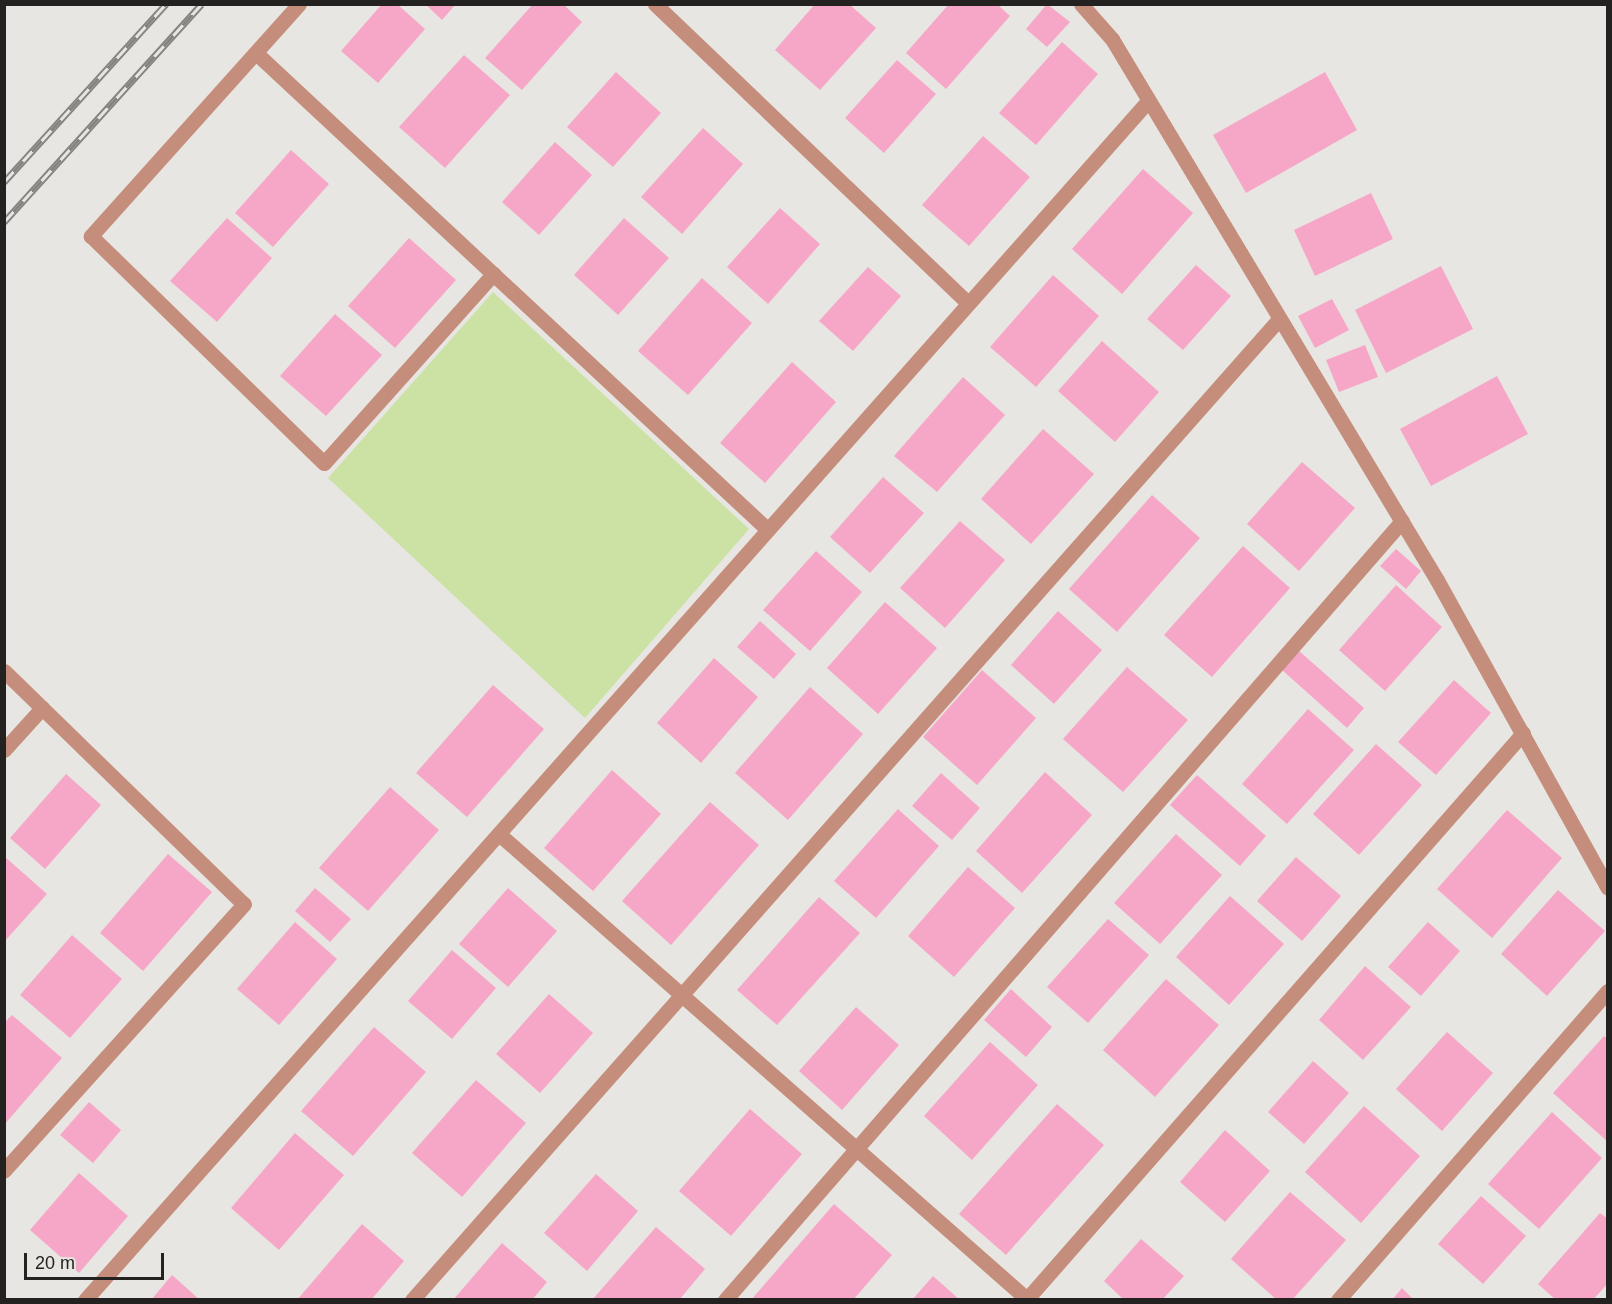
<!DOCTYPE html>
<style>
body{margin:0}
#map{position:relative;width:1612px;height:1304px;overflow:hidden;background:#e8e6e2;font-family:Arial,sans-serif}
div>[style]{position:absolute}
.green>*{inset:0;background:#cbe2a4}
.building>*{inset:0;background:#f6a7c7}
.minor>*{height:15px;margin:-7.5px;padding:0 7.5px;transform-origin:7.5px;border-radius:7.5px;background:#c58e7c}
.rail>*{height:7px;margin-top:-3.5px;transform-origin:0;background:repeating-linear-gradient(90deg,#e8e6e2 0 14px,#858481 0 28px);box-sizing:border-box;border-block:2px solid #858481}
span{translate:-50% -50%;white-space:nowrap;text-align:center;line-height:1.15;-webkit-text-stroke:5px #e8e6e2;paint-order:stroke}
.frame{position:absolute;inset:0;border:6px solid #232221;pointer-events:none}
.scale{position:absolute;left:24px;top:1253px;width:140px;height:27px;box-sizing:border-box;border:3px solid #232221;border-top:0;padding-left:8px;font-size:18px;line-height:21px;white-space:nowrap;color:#232221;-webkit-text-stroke:4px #e8e6e2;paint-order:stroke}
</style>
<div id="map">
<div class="green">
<div style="clip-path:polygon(493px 292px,749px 529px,585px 718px,328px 478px)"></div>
</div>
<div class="building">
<div style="clip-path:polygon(382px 4px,397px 4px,425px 29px,378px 83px,341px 51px)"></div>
<div style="clip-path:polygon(425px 4px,456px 4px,442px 20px)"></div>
<div style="clip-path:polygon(533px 4px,563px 4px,582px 22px,522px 90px,485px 58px)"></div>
<div style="clip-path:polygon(815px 4px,849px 4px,876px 28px,820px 90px,775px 50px)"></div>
<div style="clip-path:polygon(949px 4px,997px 4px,1010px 16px,946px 89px,906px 53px)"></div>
<div style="clip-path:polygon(1047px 4px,1070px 22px,1047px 47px,1026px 29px)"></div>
<div style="clip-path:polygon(1062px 42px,1098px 74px,1036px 145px,999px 113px)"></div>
<div style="clip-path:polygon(464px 55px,510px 95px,445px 168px,399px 127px)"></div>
<div style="clip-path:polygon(897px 60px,936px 94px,884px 153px,845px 118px)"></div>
<div style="clip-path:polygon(616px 72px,661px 113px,613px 167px,567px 127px)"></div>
<div style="clip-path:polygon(1325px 72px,1357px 130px,1246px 193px,1213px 135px)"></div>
<div style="clip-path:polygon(703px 128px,743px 164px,682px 234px,641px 197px)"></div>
<div style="clip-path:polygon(983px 136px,1030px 177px,969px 246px,922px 205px)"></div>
<div style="clip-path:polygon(555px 142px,592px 175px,539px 235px,502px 202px)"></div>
<div style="clip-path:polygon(291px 150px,329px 184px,273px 247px,235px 213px)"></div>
<div style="clip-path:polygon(1143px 169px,1193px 213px,1122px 294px,1072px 249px)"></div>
<div style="clip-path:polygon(1371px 193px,1393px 239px,1315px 276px,1294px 230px)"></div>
<div style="clip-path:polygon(780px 208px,820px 244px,768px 304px,727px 267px)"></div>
<div style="clip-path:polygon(227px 218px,272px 258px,217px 322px,170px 281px)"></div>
<div style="clip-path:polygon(624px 218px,669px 258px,618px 315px,574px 275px)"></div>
<div style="clip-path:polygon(409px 238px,456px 280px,395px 348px,348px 306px)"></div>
<div style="clip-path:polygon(1196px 265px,1231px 296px,1183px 350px,1147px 319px)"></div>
<div style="clip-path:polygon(1441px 266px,1473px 329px,1386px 373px,1355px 310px)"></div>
<div style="clip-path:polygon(868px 267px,901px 296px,853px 351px,819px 321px)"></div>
<div style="clip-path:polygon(1053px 275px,1099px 316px,1036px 387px,990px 347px)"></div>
<div style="clip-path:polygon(702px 278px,752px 323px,688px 395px,638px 351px)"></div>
<div style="clip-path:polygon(1332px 299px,1349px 330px,1315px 348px,1298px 316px)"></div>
<div style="clip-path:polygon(335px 314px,382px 355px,326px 416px,280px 376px)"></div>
<div style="clip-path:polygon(1102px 341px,1159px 392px,1115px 442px,1058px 391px)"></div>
<div style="clip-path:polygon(1365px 345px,1378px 377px,1339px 392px,1326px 360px)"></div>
<div style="clip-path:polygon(792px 362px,836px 402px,765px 483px,720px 443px)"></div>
<div style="clip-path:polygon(1497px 376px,1528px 434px,1431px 486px,1400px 429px)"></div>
<div style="clip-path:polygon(963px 377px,1005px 415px,937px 492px,894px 456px)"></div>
<div style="clip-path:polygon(1043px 429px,1094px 474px,1031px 544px,981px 499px)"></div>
<div style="clip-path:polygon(1302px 462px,1355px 508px,1299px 571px,1247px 524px)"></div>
<div style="clip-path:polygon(883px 477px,924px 513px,870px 573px,830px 537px)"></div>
<div style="clip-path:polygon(1152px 495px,1200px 538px,1117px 632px,1069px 589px)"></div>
<div style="clip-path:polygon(960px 521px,1005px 560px,945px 628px,900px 588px)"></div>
<div style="clip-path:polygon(1243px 546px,1290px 588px,1212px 677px,1164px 635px)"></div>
<div style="clip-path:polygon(1396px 549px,1421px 571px,1406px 589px,1380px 566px)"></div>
<div style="clip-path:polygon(816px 551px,862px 592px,810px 651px,763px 610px)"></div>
<div style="clip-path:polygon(1396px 585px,1442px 627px,1385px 691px,1339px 650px)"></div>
<div style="clip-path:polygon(885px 602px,937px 648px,878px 714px,827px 668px)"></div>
<div style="clip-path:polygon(1058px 611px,1102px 650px,1054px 704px,1011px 665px)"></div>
<div style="clip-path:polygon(760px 621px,796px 654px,774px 679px,737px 647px)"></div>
<div style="clip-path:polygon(1299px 651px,1364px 708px,1347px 728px,1282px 670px)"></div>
<div style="clip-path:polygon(714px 658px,758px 697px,701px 763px,657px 723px)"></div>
<div style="clip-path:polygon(1127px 667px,1188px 720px,1123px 792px,1063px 739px)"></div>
<div style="clip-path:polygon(982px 670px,1036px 718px,977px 785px,923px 737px)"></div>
<div style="clip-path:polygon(1454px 680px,1491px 713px,1436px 775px,1398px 742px)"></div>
<div style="clip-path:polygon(493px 685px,544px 729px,467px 817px,416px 773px)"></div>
<div style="clip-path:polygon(810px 687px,863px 734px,788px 820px,735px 773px)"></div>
<div style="clip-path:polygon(1308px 709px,1354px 750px,1287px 824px,1242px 784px)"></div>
<div style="clip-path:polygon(1376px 744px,1422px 785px,1359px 855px,1313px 814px)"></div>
<div style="clip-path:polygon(612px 770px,661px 814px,593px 891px,544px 848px)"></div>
<div style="clip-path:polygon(1045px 772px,1092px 815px,1022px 893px,976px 851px)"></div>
<div style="clip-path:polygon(941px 773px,980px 808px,952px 840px,912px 806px)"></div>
<div style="clip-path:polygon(66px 774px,101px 805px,45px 869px,10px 838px)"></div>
<div style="clip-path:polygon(1197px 775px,1266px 836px,1240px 866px,1170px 805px)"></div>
<div style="clip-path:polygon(390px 787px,439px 830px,368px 911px,319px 868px)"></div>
<div style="clip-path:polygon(710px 802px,759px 845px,671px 945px,622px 901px)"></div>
<div style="clip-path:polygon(898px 809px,939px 846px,876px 918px,834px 881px)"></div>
<div style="clip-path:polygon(1507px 810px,1562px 858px,1492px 938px,1437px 889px)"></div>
<div style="clip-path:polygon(1176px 834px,1222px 875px,1160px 944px,1114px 903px)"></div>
<div style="clip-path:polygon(168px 854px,212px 892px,143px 971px,100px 933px)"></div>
<div style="clip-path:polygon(4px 856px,47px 894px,4px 942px)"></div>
<div style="clip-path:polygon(1296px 857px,1341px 896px,1302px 941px,1257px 901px)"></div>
<div style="clip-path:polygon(968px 867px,1015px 908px,954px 977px,908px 936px)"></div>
<div style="clip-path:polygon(315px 888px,351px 919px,330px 942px,295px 911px)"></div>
<div style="clip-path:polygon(508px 888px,557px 931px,508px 987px,459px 944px)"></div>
<div style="clip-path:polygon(1558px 890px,1605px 931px,1547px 996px,1501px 954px)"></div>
<div style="clip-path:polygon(1230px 896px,1284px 944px,1229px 1005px,1176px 957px)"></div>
<div style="clip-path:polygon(819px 897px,860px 933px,777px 1025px,737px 990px)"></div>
<div style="clip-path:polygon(1108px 919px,1149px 955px,1088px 1023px,1047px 987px)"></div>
<div style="clip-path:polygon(295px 922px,337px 959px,279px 1025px,237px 989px)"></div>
<div style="clip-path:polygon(1428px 922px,1460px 951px,1421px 996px,1388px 967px)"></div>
<div style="clip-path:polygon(72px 935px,122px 979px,70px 1038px,20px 995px)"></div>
<div style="clip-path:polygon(452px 950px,496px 988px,452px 1039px,408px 1001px)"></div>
<div style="clip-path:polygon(1365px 966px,1411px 1007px,1363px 1060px,1319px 1020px)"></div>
<div style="clip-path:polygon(1166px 979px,1219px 1025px,1155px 1097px,1103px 1050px)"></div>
<div style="clip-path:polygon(1011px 989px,1052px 1027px,1026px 1057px,984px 1020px)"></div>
<div style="clip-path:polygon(549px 994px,593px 1033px,540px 1093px,496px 1054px)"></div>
<div style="clip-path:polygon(856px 1007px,899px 1045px,842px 1110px,799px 1071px)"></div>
<div style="clip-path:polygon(12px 1015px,62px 1058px,4px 1125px,4px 1023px)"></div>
<div style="clip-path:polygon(374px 1027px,426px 1072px,353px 1156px,301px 1111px)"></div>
<div style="clip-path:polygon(1447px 1032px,1493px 1073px,1442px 1131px,1396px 1089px)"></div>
<div style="clip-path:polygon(1604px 1036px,1608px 1039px,1608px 1142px,1553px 1093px)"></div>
<div style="clip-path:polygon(990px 1042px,1038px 1085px,972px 1160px,924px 1116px)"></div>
<div style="clip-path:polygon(1313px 1061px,1349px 1093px,1304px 1144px,1268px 1112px)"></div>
<div style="clip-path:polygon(476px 1080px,526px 1123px,462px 1197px,412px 1153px)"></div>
<div style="clip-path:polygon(89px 1102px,121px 1130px,93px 1163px,60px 1135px)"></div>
<div style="clip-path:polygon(1057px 1104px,1104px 1145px,1006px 1255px,959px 1214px)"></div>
<div style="clip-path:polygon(1364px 1106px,1420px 1156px,1361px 1223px,1305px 1172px)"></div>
<div style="clip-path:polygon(750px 1109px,802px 1154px,731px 1236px,679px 1191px)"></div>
<div style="clip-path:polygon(1552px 1112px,1602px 1158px,1539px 1229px,1488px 1184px)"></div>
<div style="clip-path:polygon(1225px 1130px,1270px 1171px,1225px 1222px,1180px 1182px)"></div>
<div style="clip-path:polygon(295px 1133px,344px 1175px,279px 1250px,231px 1208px)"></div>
<div style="clip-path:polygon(79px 1173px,128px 1216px,79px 1273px,30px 1230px)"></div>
<div style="clip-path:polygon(596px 1174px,638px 1211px,587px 1271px,544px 1233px)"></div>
<div style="clip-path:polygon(1290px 1192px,1346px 1240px,1292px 1300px,1277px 1300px,1231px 1259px)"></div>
<div style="clip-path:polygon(1481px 1196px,1526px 1236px,1483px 1284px,1438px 1244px)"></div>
<div style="clip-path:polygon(834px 1204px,892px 1255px,853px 1300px,751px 1300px)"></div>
<div style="clip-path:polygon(1600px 1213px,1608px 1219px,1608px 1283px,1593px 1300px,1556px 1300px,1538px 1284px)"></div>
<div style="clip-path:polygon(362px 1224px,404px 1261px,371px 1300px,297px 1300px)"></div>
<div style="clip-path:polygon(656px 1227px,705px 1269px,679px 1300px,592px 1300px)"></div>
<div style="clip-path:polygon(1141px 1239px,1184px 1276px,1162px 1300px,1124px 1300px,1104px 1281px)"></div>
<div style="clip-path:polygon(502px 1243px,547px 1282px,532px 1300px,453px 1300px)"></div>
<div style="clip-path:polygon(172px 1275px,200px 1300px,151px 1300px)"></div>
<div style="clip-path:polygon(933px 1276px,960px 1300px,912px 1300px)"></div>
<div style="clip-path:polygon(1402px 1288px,1414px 1300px,1392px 1300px)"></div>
</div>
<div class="minor">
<div style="left:299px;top:4px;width:312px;rotate:131.9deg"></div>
<div style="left:91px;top:236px;width:325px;rotate:44.3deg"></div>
<div style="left:324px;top:463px;width:254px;rotate:-48.2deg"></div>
<div style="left:655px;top:4px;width:433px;rotate:43.7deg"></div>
<div style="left:1081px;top:4px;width:47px;rotate:48.5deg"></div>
<div style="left:1112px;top:39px;width:631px;rotate:59.01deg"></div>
<div style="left:1437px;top:580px;width:352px;rotate:61deg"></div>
<div style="left:256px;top:53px;width:698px;rotate:42.97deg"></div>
<div style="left:4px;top:671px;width:334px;rotate:44.2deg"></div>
<div style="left:244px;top:904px;width:359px;rotate:132deg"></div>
<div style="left:4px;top:750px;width:57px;rotate:-47.9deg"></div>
<div style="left:500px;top:835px;width:704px;rotate:41.37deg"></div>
<div style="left:85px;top:1300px;width:1602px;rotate:-48.44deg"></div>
<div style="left:412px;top:1300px;width:1309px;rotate:-48.53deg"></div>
<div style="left:725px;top:1300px;width:1032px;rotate:-49.01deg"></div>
<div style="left:1026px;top:1300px;width:754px;rotate:-48.76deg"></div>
<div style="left:1338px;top:1300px;width:410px;rotate:-48.9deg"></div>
</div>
<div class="rail">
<div style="left:4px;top:182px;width:241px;rotate:-47.7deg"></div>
<div style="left:4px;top:222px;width:294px;rotate:-47.8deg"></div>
</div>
<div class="frame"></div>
<div class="scale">20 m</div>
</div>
